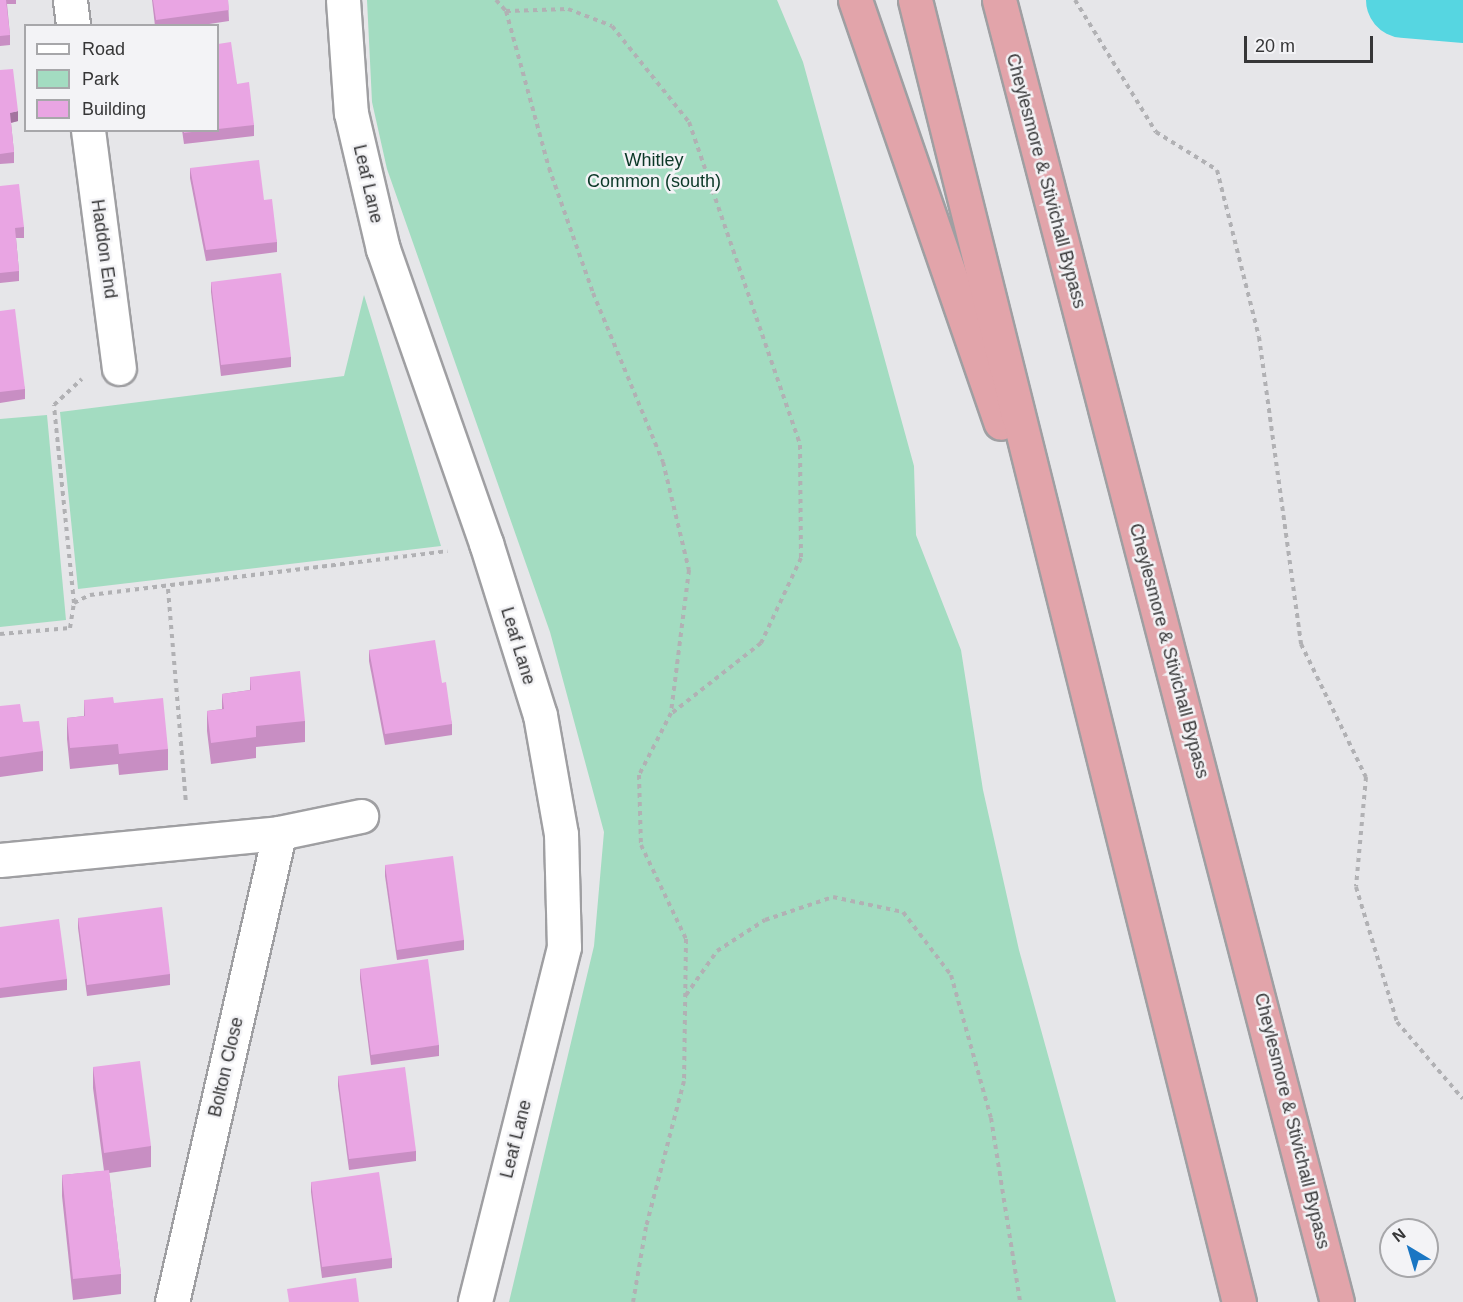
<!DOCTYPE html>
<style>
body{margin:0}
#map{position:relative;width:1463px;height:1302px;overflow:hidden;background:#e6e6e9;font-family:Arial,sans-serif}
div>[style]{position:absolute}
.green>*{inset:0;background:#a3dcc1}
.river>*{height:76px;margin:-38px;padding:0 38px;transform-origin:38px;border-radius:38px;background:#56d6e1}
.path>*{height:4px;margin-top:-2px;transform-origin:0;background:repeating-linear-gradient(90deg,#b1b1b4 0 4.5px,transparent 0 9px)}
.roads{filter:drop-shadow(2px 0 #9f9fa2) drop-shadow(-2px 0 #9f9fa2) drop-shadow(0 2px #9f9fa2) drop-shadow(0 -2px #9f9fa2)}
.minor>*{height:33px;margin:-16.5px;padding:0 16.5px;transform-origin:16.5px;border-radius:16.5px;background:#fff}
.tertiary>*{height:33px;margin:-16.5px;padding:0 16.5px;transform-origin:16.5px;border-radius:16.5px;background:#fff}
.trunk>*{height:33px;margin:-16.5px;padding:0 16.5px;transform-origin:16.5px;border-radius:16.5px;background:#e2a4aa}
.wall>*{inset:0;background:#c88ec3}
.shaded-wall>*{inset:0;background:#a3749f}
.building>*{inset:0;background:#e9a5e3}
span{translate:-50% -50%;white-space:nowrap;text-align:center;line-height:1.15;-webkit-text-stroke:5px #f3f3f6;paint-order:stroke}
.park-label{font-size:18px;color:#0b3827}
.street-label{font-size:18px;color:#363637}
.legend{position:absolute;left:24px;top:24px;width:195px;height:108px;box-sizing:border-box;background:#f3f3f6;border:2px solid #a7a7aa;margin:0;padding:8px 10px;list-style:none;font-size:18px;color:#363637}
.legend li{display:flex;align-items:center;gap:12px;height:30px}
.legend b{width:30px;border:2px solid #a7a7aa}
.north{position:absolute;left:1379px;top:1218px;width:60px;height:60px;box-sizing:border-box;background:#f3f3f6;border:2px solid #a7a7aa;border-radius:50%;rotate:322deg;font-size:16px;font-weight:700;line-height:24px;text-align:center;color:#363637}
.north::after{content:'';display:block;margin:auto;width:21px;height:27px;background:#1a76c3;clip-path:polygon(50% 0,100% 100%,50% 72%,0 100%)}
.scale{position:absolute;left:1244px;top:36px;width:129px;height:27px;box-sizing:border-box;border:3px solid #363637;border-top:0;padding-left:8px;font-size:18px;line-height:21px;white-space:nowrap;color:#363637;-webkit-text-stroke:4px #f3f3f6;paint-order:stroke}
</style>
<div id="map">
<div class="green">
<div style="clip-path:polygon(367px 0,777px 0,803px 62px,914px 466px,916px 535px,961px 650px,983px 790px,1019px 950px,1116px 1302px,509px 1302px,594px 946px,604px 832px,550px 632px,387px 169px,372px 102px)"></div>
<div style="clip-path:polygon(364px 295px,441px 546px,78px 589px,60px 412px,344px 376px)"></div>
<div style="clip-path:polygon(47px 415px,66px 620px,0 627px,0 419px)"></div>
</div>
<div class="river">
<div style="left:1404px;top:0;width:59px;rotate:4.8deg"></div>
</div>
<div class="path">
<div style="left:496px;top:0;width:15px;rotate:48deg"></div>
<div style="left:506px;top:11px;width:163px;rotate:74.7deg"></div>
<div style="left:549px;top:168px;width:133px;rotate:70.6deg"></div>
<div style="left:593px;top:293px;width:183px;rotate:67.5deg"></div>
<div style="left:663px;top:462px;width:111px;rotate:76.5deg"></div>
<div style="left:689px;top:570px;width:144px;rotate:97.2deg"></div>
<div style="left:671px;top:713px;width:70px;rotate:117.3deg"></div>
<div style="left:639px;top:775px;width:70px;rotate:88.4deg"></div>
<div style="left:641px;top:845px;width:104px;rotate:64.4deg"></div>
<div style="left:686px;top:939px;width:142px;rotate:90.8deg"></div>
<div style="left:684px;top:1081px;width:151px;rotate:104.6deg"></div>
<div style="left:646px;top:1227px;width:76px;rotate:99.8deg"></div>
<div style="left:1075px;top:0;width:155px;rotate:58.5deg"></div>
<div style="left:1156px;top:132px;width:72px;rotate:31.9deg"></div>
<div style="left:1217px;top:170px;width:172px;rotate:75.9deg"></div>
<div style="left:1259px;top:337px;width:310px;rotate:82.2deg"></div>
<div style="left:1301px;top:644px;width:148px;rotate:64deg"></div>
<div style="left:1366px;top:777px;width:110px;rotate:95.2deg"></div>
<div style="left:1356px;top:887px;width:141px;rotate:73.1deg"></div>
<div style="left:1397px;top:1022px;width:101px;rotate:49.4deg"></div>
<div style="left:506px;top:11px;width:62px;rotate:-1.8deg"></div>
<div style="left:568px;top:9px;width:47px;rotate:21.1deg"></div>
<div style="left:612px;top:26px;width:123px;rotate:51.3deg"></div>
<div style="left:689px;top:122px;width:342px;rotate:71deg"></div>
<div style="left:800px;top:445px;width:113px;rotate:89.5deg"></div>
<div style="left:801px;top:558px;width:94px;rotate:115.2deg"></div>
<div style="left:761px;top:643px;width:113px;rotate:141.8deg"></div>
<div style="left:168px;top:589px;width:215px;rotate:85.2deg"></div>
<div style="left:74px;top:603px;width:18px;rotate:-27deg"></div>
<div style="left:90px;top:595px;width:360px;rotate:-7deg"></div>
<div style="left:0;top:634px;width:70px;rotate:-4.9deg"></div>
<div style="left:70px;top:628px;width:25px;rotate:-81deg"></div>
<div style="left:74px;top:603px;width:199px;rotate:-95.8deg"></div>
<div style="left:54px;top:405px;width:38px;rotate:-43deg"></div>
<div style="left:686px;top:995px;width:54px;rotate:-54.8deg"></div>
<div style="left:717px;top:951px;width:57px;rotate:-32.9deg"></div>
<div style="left:765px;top:920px;width:72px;rotate:-18.7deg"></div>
<div style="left:833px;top:897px;width:72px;rotate:12.1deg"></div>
<div style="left:903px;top:912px;width:79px;rotate:52.7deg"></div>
<div style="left:951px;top:975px;width:148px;rotate:74.4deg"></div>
<div style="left:991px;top:1118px;width:186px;rotate:81deg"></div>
</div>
<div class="roads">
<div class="minor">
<div style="left:70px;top:0;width:26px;rotate:83deg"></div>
<div style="left:88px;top:130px;width:240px;rotate:82.6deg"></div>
<div style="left:0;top:860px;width:280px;rotate:-5.5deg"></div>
<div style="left:279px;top:833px;width:84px;rotate:-11.7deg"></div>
<div style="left:172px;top:1302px;width:481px;rotate:-77.1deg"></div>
</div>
<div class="tertiary">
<div style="left:343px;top:0;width:113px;rotate:86deg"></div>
<div style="left:351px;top:113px;width:140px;rotate:76.8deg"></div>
<div style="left:383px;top:249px;width:312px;rotate:70.7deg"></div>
<div style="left:486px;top:543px;width:180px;rotate:72.6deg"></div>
<div style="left:540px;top:715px;width:121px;rotate:80deg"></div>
<div style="left:561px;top:834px;width:113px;rotate:88.5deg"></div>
<div style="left:564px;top:947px;width:366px;rotate:104.1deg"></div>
</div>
<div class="trunk">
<div style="left:855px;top:0;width:447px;rotate:71deg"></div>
<div style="left:915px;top:0;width:1342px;rotate:76.03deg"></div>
<div style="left:999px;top:0;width:1345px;rotate:75.45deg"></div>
</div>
</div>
<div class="wall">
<div style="clip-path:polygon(0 0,16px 0,16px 4px,7px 4px,10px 35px,10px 45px,0 46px)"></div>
<div style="clip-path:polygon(152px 0,228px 0,229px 21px,196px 26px,155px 26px)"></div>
<div style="clip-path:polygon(218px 44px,237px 84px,254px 125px,254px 136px,184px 144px,182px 130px,218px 130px)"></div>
<div style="clip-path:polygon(0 70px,18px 121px,11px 123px,14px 152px,14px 163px,0 164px)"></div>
<div style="clip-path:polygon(190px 168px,264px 200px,277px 242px,277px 252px,206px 261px,190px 178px)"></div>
<div style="clip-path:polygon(0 186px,24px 227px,24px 238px,16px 238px,19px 271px,19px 281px,0 283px)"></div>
<div style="clip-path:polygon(211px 282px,291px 357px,291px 367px,221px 376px,211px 292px)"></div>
<div style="clip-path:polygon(0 311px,25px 389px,25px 399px,0 403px)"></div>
<div style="clip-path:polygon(369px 650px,442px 683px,452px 724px,452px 735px,385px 745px,369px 661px)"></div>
<div style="clip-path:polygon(250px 677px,305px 721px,305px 742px,256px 747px,256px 758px,211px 764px,207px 731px,207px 711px,222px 709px,222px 694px,250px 690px)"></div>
<div style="clip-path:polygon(84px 700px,114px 703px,168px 749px,168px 770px,119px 775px,118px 764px,70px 769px,67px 739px,67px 718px,84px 716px)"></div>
<div style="clip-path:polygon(0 706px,23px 722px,43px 751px,43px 771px,0 777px)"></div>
<div style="clip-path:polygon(385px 865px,464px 940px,464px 950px,397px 960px,385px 876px)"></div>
<div style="clip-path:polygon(78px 918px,170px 974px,170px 985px,87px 996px,78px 928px)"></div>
<div style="clip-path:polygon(0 927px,67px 979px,67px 990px,0 998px)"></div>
<div style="clip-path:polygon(360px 969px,439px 1045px,439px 1056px,371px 1065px,360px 979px)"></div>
<div style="clip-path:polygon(93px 1067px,151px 1146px,151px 1167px,109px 1173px,121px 1274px,121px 1294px,73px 1300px,62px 1196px,62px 1175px,104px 1171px,93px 1088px)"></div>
<div style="clip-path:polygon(338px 1076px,416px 1151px,416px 1161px,349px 1170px,338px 1086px)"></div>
<div style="clip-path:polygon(311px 1182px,392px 1258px,392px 1268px,322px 1278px,311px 1192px)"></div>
</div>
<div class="shaded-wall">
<div style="clip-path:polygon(18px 111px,18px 121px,10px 123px,10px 113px)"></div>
</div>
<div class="building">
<div style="clip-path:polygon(0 0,6px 0,10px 35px,0 36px)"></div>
<div style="clip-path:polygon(153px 0,228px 0,229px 10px,156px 20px)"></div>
<div style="clip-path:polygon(231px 42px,237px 84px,249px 82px,254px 125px,218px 129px,218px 44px)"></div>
<div style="clip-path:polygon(13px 69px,18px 111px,10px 113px,14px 152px,0 154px,0 70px)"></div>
<div style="clip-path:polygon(184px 130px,207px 130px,184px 133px)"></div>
<div style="clip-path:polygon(259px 160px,264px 200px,272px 199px,277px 242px,206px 250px,190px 168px)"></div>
<div style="clip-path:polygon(19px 184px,24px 227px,15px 228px,19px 271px,0 273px,0 186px)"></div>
<div style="clip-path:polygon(281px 273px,291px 357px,221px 365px,211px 282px)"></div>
<div style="clip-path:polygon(15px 309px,25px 389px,0 392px,0 311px)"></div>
<div style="clip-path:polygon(435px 640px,442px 683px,446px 682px,452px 724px,385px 734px,369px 650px)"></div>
<div style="clip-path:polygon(300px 671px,305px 721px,256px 726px,256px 737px,211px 743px,207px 711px,224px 709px,222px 694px,251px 690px,250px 677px)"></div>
<div style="clip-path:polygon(113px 697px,114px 703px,163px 698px,168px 749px,119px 754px,118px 744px,70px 748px,67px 718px,85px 716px,84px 700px)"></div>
<div style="clip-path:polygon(20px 704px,23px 722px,39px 721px,43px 751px,0 757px,0 706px)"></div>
<div style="clip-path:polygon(453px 856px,464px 940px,397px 950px,385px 865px)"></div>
<div style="clip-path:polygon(162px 907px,170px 974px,87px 985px,78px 918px)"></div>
<div style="clip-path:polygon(59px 919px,67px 979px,0 988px,0 927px)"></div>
<div style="clip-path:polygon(428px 959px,439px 1045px,371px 1055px,360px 969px)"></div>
<div style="clip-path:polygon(140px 1061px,151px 1146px,104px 1153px,93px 1067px)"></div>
<div style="clip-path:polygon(405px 1067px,416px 1151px,349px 1159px,338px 1076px)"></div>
<div style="clip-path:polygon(109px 1170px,121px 1274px,73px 1279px,62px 1175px)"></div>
<div style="clip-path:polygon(379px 1172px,392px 1258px,322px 1267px,311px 1182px)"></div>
<div style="clip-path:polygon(356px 1278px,359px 1302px,289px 1302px,287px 1289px)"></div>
</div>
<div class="park-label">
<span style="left:654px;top:171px">Whitley<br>Common (south)</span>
</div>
<div class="street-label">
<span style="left:1046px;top:181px;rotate:75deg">Cheylesmore &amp; Stivichall Bypass</span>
<span style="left:368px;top:184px;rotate:77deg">Leaf Lane</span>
<span style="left:104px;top:249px;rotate:82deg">Haddon End</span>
<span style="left:518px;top:646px;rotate:73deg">Leaf Lane</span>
<span style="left:1169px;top:651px;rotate:75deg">Cheylesmore &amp; Stivichall Bypass</span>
<span style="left:226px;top:1067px;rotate:-77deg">Bolton Close</span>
<span style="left:1292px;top:1121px;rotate:76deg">Cheylesmore &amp; Stivichall Bypass</span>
<span style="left:516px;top:1139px;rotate:-76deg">Leaf Lane</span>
</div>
<ul class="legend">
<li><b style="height:8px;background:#fff"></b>Road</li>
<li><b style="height:16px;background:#a3dcc1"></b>Park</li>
<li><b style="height:16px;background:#e9a5e3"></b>Building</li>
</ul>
<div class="north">N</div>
<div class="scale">20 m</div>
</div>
